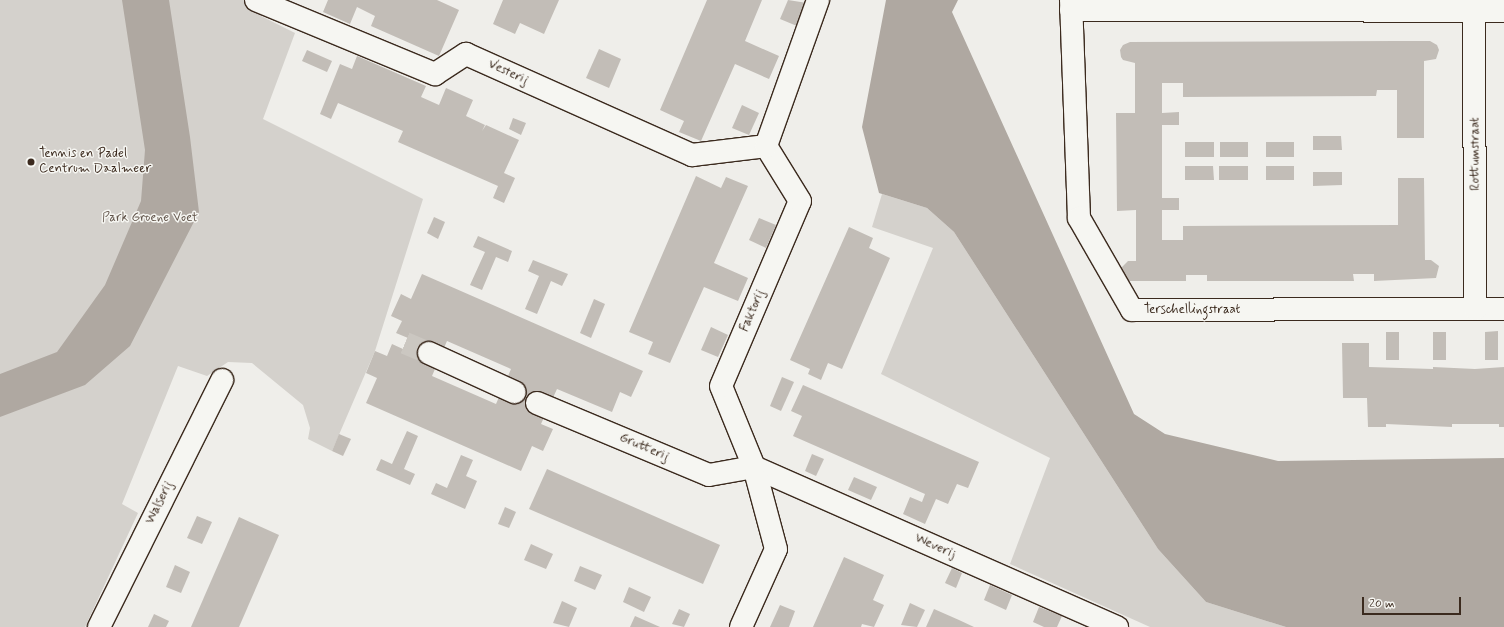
<!DOCTYPE html>
<style>
body{margin:0}
#map{position:relative;width:1504px;height:627px;overflow:hidden;background:#efeeea;font-family:Mynerve,sans-serif}
div>[style]{position:absolute}
.green>*{inset:0;background:#d4d1cc}
.water>*{inset:0;background:#afa8a1}
.building>*{inset:0;background:#c2bdb7}
.minor-tunnel>*{height:22px;margin-top:-11px;transform-origin:0;background:repeating-linear-gradient(90deg,#cbc7c1 0 22px,transparent 0 33px)}
.roads{filter:drop-shadow(1px 0 #3b2a1e) drop-shadow(-1px 0 #3b2a1e) drop-shadow(0 1px #3b2a1e) drop-shadow(0 -1px #3b2a1e)}
.minor>*{height:22px;margin:-11px;padding:0 11px;transform-origin:11px;border-radius:11px;background:#f6f6f2}
.dots>*{width:11px;height:11px;translate:-50% -50%;box-sizing:border-box;border:2px solid #f6f6f2;border-radius:50%}
span{translate:-50% -50%;white-space:nowrap;text-align:center;line-height:1.15;-webkit-text-stroke:3px #f6f6f2;paint-order:stroke}
.street-label{font-size:13px;color:#3b2a1e}
.poi-label{font-size:13px;color:#3b2a1e}
.left{translate:0 -50%;text-align:left}
.park-label{font-size:13px;color:#61544a}
.scale{position:absolute;left:1362px;top:597px;width:99px;height:18px;box-sizing:border-box;border:2px solid #3b2a1e;border-top:0;padding-left:5px;font-size:12px;line-height:14px;white-space:nowrap;color:#3b2a1e;-webkit-text-stroke:3px #f6f6f2;paint-order:stroke}
</style>
<div id="map">
<div class="green">
<div style="clip-path:polygon(0 0,265px 0,261px 16px,295px 33px,263px 119px,423px 199px,375px 351px,332px 451px,308px 439px,310px 428px,303px 405px,252px 363px,228px 362px,207px 376px,178px 366px,122px 504px,138px 513px,85px 627px,0 627px)"></div>
<div style="clip-path:polygon(882px 194px,927px 208px,954px 232px,1158px 549px,1206px 602px,1286px 627px,1150px 627px,1010px 564px,1050px 458px,881px 374px,933px 248px,872px 227px)"></div>
</div>
<div class="water">
<div style="clip-path:polygon(122px 0,169px 0,190px 137px,199px 212px,130px 346px,85px 385px,0 417px,0 374px,57px 352px,105px 285px,141px 201px,145px 150px)"></div>
<div style="clip-path:polygon(886px 0,958px 0,952px 12px,1134px 414px,1165px 434px,1278px 461px,1504px 458px,1504px 627px,1286px 627px,1206px 602px,1158px 549px,954px 232px,927px 208px,879px 193px,862px 127px)"></div>
</div>
<div class="building">
<div style="clip-path:polygon(328px 0,437px 0,459px 10px,439px 56px,371px 26px,375px 16px,357px 7px,350px 24px,323px 12px)"></div>
<div style="clip-path:polygon(503px 0,559px 0,544px 34px,520px 23px,515px 34px,493px 24px)"></div>
<div style="clip-path:polygon(707px 0,762px 0,745px 41px,779px 56px,769px 79px,735px 64px,701px 141px,679px 132px,684px 121px,660px 110px)"></div>
<div style="clip-path:polygon(788px 0,807px 3px,797px 26px,780px 19px)"></div>
<div style="clip-path:polygon(1397px 41px,1430px 41px,1437px 45px,1439px 50px,1436px 59px,1424px 61px,1424px 138px,1397px 138px,1397px 90px,1377px 90px,1376px 96px,1183px 97px,1183px 83px,1162px 83px,1162px 113px,1179px 112px,1179px 125px,1162px 125px,1162px 198px,1179px 198px,1179px 210px,1162px 210px,1162px 240px,1183px 240px,1183px 226px,1398px 225px,1398px 178px,1424px 178px,1425px 260px,1431px 260px,1439px 266px,1436px 278px,1374px 281px,1374px 274px,1353px 274px,1354px 281px,1207px 281px,1207px 275px,1186px 275px,1186px 281px,1128px 281px,1121px 271px,1121px 268px,1128px 261px,1136px 261px,1136px 210px,1117px 211px,1116px 113px,1135px 113px,1135px 63px,1123px 60px,1121px 57px,1120px 50px,1123px 45px,1130px 42px)"></div>
<div style="clip-path:polygon(599px 49px,621px 59px,609px 88px,586px 78px)"></div>
<div style="clip-path:polygon(307px 50px,332px 61px,327px 72px,302px 61px)"></div>
<div style="clip-path:polygon(357px 56px,426px 86px,421px 97px,439px 105px,446px 88px,473px 100px,466px 116px,485px 125px,482px 131px,486px 125px,519px 140px,504px 173px,515px 178px,504px 203px,493px 198px,498px 186px,398px 142px,403px 131px,338px 103px,331px 119px,320px 114px,340px 64px,352px 69px)"></div>
<div style="clip-path:polygon(742px 105px,759px 113px,749px 135px,732px 128px)"></div>
<div style="clip-path:polygon(513px 118px,526px 123px,521px 135px,509px 129px)"></div>
<div style="clip-path:polygon(1313px 136px,1341px 136px,1342px 150px,1313px 150px)"></div>
<div style="clip-path:polygon(1185px 142px,1214px 142px,1214px 157px,1185px 157px)"></div>
<div style="clip-path:polygon(1220px 142px,1248px 142px,1248px 157px,1220px 157px)"></div>
<div style="clip-path:polygon(1266px 142px,1294px 142px,1294px 157px,1266px 157px)"></div>
<div style="clip-path:polygon(1185px 166px,1213px 166px,1214px 180px,1185px 180px)"></div>
<div style="clip-path:polygon(1219px 166px,1248px 166px,1248px 180px,1219px 180px)"></div>
<div style="clip-path:polygon(1266px 166px,1294px 166px,1294px 180px,1266px 180px)"></div>
<div style="clip-path:polygon(1313px 172px,1342px 172px,1342px 185px,1313px 186px)"></div>
<div style="clip-path:polygon(696px 176px,721px 188px,726px 177px,748px 186px,714px 263px,748px 278px,738px 301px,704px 287px,670px 363px,648px 354px,653px 342px,629px 332px)"></div>
<div style="clip-path:polygon(434px 217px,445px 222px,438px 239px,427px 233px)"></div>
<div style="clip-path:polygon(759px 218px,776px 225px,766px 248px,749px 240px)"></div>
<div style="clip-path:polygon(849px 227px,873px 238px,869px 248px,890px 258px,842px 369px,828px 363px,821px 380px,808px 374px,810px 369px,790px 360px)"></div>
<div style="clip-path:polygon(478px 236px,512px 251px,508px 262px,496px 257px,482px 290px,470px 285px,485px 252px,473px 247px)"></div>
<div style="clip-path:polygon(533px 260px,568px 274px,562px 286px,551px 281px,537px 314px,525px 309px,539px 276px,528px 271px)"></div>
<div style="clip-path:polygon(evenodd,422px 274px,643px 371px,631px 397px,620px 392px,612px 412px,557px 389px,541px 424px,553px 429px,543px 451px,532px 446px,521px 471px,366px 403px,377px 378px,366px 373px,375px 351px,387px 356px,392px 344px,403px 349px,408px 338px,396px 333px,402px 321px,391px 316px,401px 294px,411px 299px,422px 274px,447px 341px,511px 369px,496px 404px,432px 376px,447px 341px)"></div>
<div style="clip-path:polygon(594px 299px,605px 304px,591px 338px,580px 333px)"></div>
<div style="clip-path:polygon(711px 327px,728px 335px,718px 357px,701px 350px)"></div>
<div style="clip-path:polygon(1498px 331px,1498px 360px,1485px 360px,1485px 332px)"></div>
<div style="clip-path:polygon(1386px 332px,1399px 332px,1399px 360px,1386px 360px)"></div>
<div style="clip-path:polygon(1433px 332px,1446px 332px,1446px 360px,1433px 360px)"></div>
<div style="clip-path:polygon(1342px 343px,1369px 343px,1369px 367px,1433px 369px,1433px 367px,1475px 369px,1504px 367px,1504px 427px,1499px 427px,1499px 424px,1452px 424px,1452px 427px,1386px 424px,1386px 427px,1368px 427px,1367px 398px,1343px 398px)"></div>
<div style="clip-path:polygon(782px 377px,794px 382px,781px 411px,770px 406px)"></div>
<div style="clip-path:polygon(803px 385px,979px 462px,968px 488px,957px 484px,948px 504px,936px 499px,925px 524px,903px 514px,910px 497px,922px 502px,925px 494px,793px 436px,802px 416px,791px 411px)"></div>
<div style="clip-path:polygon(407px 431px,418px 436px,404px 469px,415px 474px,410px 485px,376px 470px,381px 459px,392px 464px)"></div>
<div style="clip-path:polygon(339px 434px,351px 439px,343px 456px,332px 451px)"></div>
<div style="clip-path:polygon(812px 454px,824px 459px,816px 476px,805px 471px)"></div>
<div style="clip-path:polygon(461px 455px,473px 460px,466px 476px,477px 481px,465px 509px,431px 494px,436px 483px,447px 488px)"></div>
<div style="clip-path:polygon(547px 469px,720px 545px,703px 584px,529px 509px)"></div>
<div style="clip-path:polygon(854px 477px,877px 487px,871px 500px,848px 490px)"></div>
<div style="clip-path:polygon(505px 507px,516px 512px,509px 528px,498px 524px)"></div>
<div style="clip-path:polygon(197px 516px,212px 522px,202px 544px,187px 538px)"></div>
<div style="clip-path:polygon(239px 517px,279px 535px,239px 627px,191px 627px)"></div>
<div style="clip-path:polygon(531px 544px,553px 554px,546px 569px,524px 560px)"></div>
<div style="clip-path:polygon(844px 557px,884px 575px,873px 600px,884px 605px,874px 627px,862px 624px,861px 627px,813px 627px)"></div>
<div style="clip-path:polygon(175px 565px,190px 572px,181px 593px,166px 587px)"></div>
<div style="clip-path:polygon(580px 566px,602px 575px,595px 590px,574px 581px)"></div>
<div style="clip-path:polygon(952px 568px,962px 573px,956px 588px,945px 583px)"></div>
<div style="clip-path:polygon(990px 585px,1012px 595px,1006px 610px,984px 600px)"></div>
<div style="clip-path:polygon(629px 587px,651px 597px,644px 612px,623px 602px)"></div>
<div style="clip-path:polygon(562px 601px,577px 608px,569px 627px,553px 623px)"></div>
<div style="clip-path:polygon(910px 603px,925px 610px,917px 627px,901px 625px)"></div>
<div style="clip-path:polygon(780px 605px,795px 611px,789px 627px,770px 627px)"></div>
<div style="clip-path:polygon(1039px 607px,1062px 616px,1057px 627px,1044px 627px,1033px 622px)"></div>
<div style="clip-path:polygon(679px 609px,690px 614px,684px 627px,672px 624px)"></div>
<div style="clip-path:polygon(934px 609px,959px 620px,974px 627px,926px 627px)"></div>
<div style="clip-path:polygon(154px 614px,169px 621px,166px 627px,148px 627px)"></div>
<div style="clip-path:polygon(635px 616px,660px 627px,630px 627px)"></div>
</div>
<div class="minor-tunnel">
<div style="left:405px;top:343px;width:26px;rotate:23deg"></div>
</div>
<div class="roads">
<div class="minor">
<div style="left:256px;top:0;width:194px;rotate:22.5deg"></div>
<div style="left:435px;top:74px;width:37px;rotate:-33deg"></div>
<div style="left:466px;top:54px;width:248px;rotate:24.1deg"></div>
<div style="left:692px;top:155px;width:75px;rotate:-6.9deg"></div>
<div style="left:1071px;top:0;width:218px;rotate:87.9deg"></div>
<div style="left:1079px;top:218px;width:106px;rotate:60.1deg"></div>
<div style="left:1132px;top:310px;width:372px;rotate:-0.2deg"></div>
<div style="left:1474px;top:0;width:309px;rotate:89.8deg"></div>
<div style="left:1071px;top:10px;width:433px;rotate:0.1deg"></div>
<div style="left:429px;top:353px;width:94px;rotate:24.6deg"></div>
<div style="left:537px;top:403px;width:186px;rotate:22.7deg"></div>
<div style="left:709px;top:475px;width:46px;rotate:-10.1deg"></div>
<div style="left:754px;top:467px;width:397px;rotate:23.8deg"></div>
<div style="left:99px;top:627px;width:276px;rotate:-63.5deg"></div>
<div style="left:741px;top:627px;width:85px;rotate:-65.8deg"></div>
<div style="left:776px;top:549px;width:85px;rotate:-105deg"></div>
<div style="left:754px;top:467px;width:87px;rotate:-112.2deg"></div>
<div style="left:721px;top:386px;width:201px;rotate:-66.9deg"></div>
<div style="left:800px;top:201px;width:65px;rotate:-121.7deg"></div>
<div style="left:766px;top:146px;width:155px;rotate:-70.4deg"></div>
</div>
</div>
<div class="dots">
<div style="left:31px;top:162px;background:#3b2a1e"></div>
</div>
<div class="street-label">
<span style="left:508px;top:73px;rotate:25deg">Vesterij</span>
<span style="left:1476px;top:154px;rotate:-90deg">Rottumstraat</span>
<span style="left:1192px;top:310px">Terschellingstraat</span>
<span style="left:753px;top:311px;rotate:-67deg">Faktorij</span>
<span style="left:644px;top:448px;rotate:23deg">Grutterij</span>
<span style="left:160px;top:503px;rotate:-64deg">Walserij</span>
<span style="left:935px;top:547px;rotate:24deg">Weverij</span>
</div>
<div class="poi-label">
<span class="left" style="left:39px;top:162px">Tennis en Padel<br>Centrum Daalmeer</span>
</div>
<div class="park-label">
<span style="left:150px;top:218px">Park Groene Voet</span>
</div>
<div class="scale">20 m</div>
</div>
